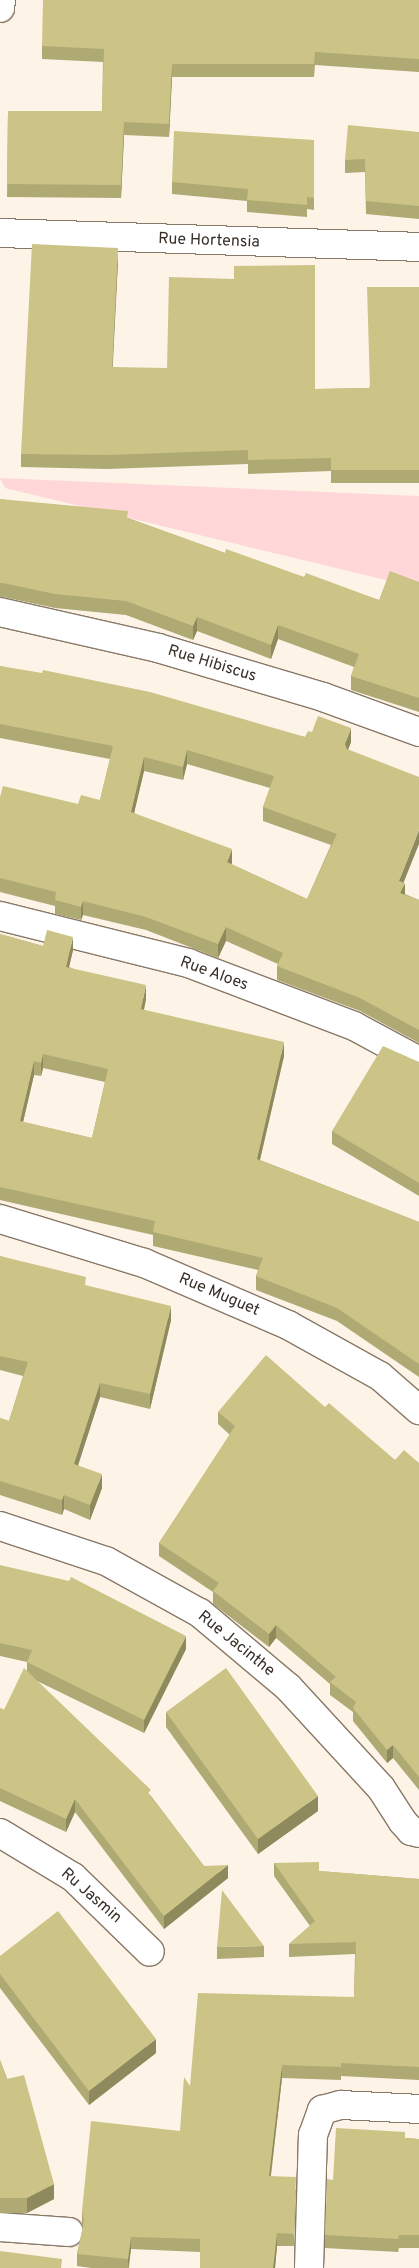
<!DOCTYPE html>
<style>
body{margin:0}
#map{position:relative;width:419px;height:2268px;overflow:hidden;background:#fef3e7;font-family:Overpass,sans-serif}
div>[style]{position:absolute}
.green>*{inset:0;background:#ffd7d9}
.roads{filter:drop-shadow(1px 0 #887967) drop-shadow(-1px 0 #887967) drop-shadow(0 1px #887967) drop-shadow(0 -1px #887967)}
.minor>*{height:28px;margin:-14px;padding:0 14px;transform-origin:14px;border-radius:14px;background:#fff}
.wall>*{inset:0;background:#afa974}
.shaded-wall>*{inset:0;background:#8f895e}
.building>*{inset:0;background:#ccc487}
span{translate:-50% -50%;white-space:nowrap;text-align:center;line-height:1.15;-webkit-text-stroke:4.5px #fff;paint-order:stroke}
.street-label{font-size:16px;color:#373029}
</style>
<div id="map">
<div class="green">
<div style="clip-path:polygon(0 478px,419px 496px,419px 588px,5px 488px)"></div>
</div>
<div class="roads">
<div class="minor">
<div style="left:0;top:8px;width:8px;rotate:-83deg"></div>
<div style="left:0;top:233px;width:419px;rotate:1.9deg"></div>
<div style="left:0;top:612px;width:162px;rotate:12.8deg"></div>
<div style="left:158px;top:648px;width:172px;rotate:16.5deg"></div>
<div style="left:323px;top:697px;width:102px;rotate:20deg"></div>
<div style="left:0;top:916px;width:194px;rotate:14deg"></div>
<div style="left:188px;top:963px;width:178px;rotate:20.8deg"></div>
<div style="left:354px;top:1026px;width:74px;rotate:28.3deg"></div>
<div style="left:0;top:1219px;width:151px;rotate:17deg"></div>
<div style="left:144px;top:1263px;width:157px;rotate:23.3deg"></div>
<div style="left:288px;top:1325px;width:105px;rotate:29deg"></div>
<div style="left:380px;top:1376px;width:52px;rotate:41.1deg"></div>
<div style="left:0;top:1526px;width:112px;rotate:18.3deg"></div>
<div style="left:106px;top:1561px;width:107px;rotate:29deg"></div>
<div style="left:200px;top:1613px;width:115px;rotate:40.1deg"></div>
<div style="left:288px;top:1687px;width:137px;rotate:47.4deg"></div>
<div style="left:381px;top:1788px;width:40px;rotate:57.1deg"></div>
<div style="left:403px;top:1822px;width:12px;rotate:48deg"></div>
<div style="left:411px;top:1831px;width:8px;rotate:14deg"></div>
<div style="left:0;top:1833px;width:85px;rotate:31.1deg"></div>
<div style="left:73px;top:1877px;width:107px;rotate:44.2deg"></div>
<div style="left:0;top:2227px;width:69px;rotate:4.1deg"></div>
<div style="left:309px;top:2268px;width:133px;rotate:-88.3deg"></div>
<div style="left:313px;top:2135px;width:27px;rotate:-70deg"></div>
<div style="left:322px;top:2110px;width:20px;rotate:-15deg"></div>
<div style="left:341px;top:2105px;width:78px;rotate:2.9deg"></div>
</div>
</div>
<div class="wall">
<div style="clip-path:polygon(419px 0,419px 72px,315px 65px,314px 77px,172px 77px,169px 137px,124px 135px,121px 198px,7px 197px,8px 111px,102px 111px,103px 62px,42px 59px,42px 46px)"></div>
<div style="clip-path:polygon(419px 132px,419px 219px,366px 214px,365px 172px,345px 173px,345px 160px)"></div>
<div style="clip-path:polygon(314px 140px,314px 210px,307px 209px,307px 217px,247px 212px,247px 201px,172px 194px,172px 182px)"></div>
<div style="clip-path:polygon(118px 261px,112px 367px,315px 389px,369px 388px,419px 287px,419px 483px,331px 483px,331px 471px,248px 474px,248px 464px,107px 469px,21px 467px,21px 454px)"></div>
<div style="clip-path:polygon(0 499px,128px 518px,225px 553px,379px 600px,419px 582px,419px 712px,351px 690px,351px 676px,354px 667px,278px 639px,271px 659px,197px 631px,193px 640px,126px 615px,55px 608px,3px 597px,0 597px)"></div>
<div style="clip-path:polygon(evenodd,0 666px,305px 737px,312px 732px,351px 742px,348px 749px,403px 883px,405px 894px,419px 900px,419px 1043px,360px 1011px,277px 980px,277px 966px,278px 964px,226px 941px,218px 958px,146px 930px,83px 915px,81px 920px,55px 914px,55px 906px,0 892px,0 797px,78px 804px,100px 800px,110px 759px,0 738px,0 666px,187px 764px,270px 788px,263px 807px,263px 821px,331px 845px,307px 899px,231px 864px,232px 863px,134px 813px,144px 771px,183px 780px,187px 764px)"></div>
<div style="clip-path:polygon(evenodd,0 934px,43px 946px,73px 950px,69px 967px,146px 999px,144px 1010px,284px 1056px,260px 1160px,419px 1222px,419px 1377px,337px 1321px,256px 1290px,256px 1276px,258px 1270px,153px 1246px,153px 1235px,0 1200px,0 934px,43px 1068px,105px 1082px,92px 1138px,23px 1122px,34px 1075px,41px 1076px,43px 1068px)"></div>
<div style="clip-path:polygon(419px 1062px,419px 1196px,332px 1144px,332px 1131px)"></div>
<div style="clip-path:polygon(0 1256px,86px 1286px,171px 1320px,150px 1409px,100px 1397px,78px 1465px,102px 1488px,90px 1520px,64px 1509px,62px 1515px,0 1495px,0 1418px,9px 1421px,23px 1376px,0 1370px)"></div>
<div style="clip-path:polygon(325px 1407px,395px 1460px,419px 1463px,419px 1790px,393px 1758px,387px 1763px,353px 1721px,353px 1712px,330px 1695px,330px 1684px,276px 1638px,269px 1647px,213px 1604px,213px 1592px,159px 1556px,159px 1543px,230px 1435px,218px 1424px,218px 1412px)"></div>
<div style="clip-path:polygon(0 1565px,186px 1649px,144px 1733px,35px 1680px,151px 1796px,204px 1866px,228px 1878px,164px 1929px,75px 1812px,66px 1832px,0 1801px,0 1708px,4px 1710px,27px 1671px,27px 1662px,0 1656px)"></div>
<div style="clip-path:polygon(166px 1712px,318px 1811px,258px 1854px,166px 1727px)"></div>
<div style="clip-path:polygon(274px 1863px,319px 1871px,419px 1879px,419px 2080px,341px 2076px,341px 2080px,282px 2078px,271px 2176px,296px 2190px,294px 2246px,277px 2246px,275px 2268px,200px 2268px,200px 2252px,131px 2249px,129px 2268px,91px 2268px,77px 2266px,77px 2254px,83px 2227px,82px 2224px,82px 2211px,180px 2131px,190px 2086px,354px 1997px,355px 1954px,289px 1957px,289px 1944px,310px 1926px,274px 1876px)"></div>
<div style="clip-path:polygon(264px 1946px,264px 1957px,217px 1959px,217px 1947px)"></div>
<div style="clip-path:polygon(0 1956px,156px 2053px,89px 2105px,0 1988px)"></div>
<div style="clip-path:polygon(0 2060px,54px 2199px,27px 2213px,0 2213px)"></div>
<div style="clip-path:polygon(405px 2138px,419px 2139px,419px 2248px,399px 2248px,398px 2252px,325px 2248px,325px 2235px,333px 2180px)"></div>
</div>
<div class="shaded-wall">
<div style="clip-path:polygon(172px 64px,172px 77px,169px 137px,169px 124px)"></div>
<div style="clip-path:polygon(124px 122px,124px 135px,121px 198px,121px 185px)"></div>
<div style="clip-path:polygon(118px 248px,118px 261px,112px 381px,112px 367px)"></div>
<div style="clip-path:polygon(197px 617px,197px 631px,193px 640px,193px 626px)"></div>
<div style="clip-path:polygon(278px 625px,278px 639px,271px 659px,271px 645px)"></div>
<div style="clip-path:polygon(351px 728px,351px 742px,345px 758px,345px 744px)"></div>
<div style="clip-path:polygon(187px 750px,187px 764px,183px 780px,183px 767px)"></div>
<div style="clip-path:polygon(144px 757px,144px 771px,131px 826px,131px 812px)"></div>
<div style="clip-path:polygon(419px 830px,419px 844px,399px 894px,399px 881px)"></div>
<div style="clip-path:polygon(232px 849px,232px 863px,227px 876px,227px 862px)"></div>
<div style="clip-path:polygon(405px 883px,405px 897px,400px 893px)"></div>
<div style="clip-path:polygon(83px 901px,83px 915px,81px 920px,81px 907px)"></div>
<div style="clip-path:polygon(226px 927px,226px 941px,218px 958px,218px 944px)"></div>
<div style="clip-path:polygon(73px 937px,73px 950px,66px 980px,66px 967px)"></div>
<div style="clip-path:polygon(146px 985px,146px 999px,141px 1023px,141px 1009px)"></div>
<div style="clip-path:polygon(284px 1042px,284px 1056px,257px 1172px,257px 1159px)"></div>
<div style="clip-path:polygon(43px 1054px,43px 1068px,41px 1076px,41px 1063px)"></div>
<div style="clip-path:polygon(34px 1061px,34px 1075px,20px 1135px,20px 1121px)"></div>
<div style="clip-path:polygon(171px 1306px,171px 1320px,150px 1409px,150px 1394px)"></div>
<div style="clip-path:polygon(100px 1383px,100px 1397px,74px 1478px,74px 1464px)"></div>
<div style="clip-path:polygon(102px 1474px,102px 1488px,90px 1520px,90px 1505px)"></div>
<div style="clip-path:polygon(64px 1495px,64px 1509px,62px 1515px,62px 1500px)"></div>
<div style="clip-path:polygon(276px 1625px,276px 1638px,269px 1647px,269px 1634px)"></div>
<div style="clip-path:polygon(186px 1636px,186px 1649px,144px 1733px,144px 1720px)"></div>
<div style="clip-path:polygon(393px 1745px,393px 1758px,387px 1763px,387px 1750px)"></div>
<div style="clip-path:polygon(318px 1796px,318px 1811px,258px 1854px,258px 1839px)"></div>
<div style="clip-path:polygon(75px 1799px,75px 1812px,66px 1832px,66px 1819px)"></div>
<div style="clip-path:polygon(228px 1865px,228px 1878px,164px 1929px,164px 1916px)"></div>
<div style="clip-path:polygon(156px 2039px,156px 2053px,89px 2105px,89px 2091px)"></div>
<div style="clip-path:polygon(282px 2065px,282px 2078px,269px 2189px,269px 2176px)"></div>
<div style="clip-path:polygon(54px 2184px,54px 2199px,27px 2213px,27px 2198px)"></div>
<div style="clip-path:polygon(277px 2233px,277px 2246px,275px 2268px,273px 2268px)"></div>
<div style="clip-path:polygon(131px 2237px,131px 2249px,128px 2268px,128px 2259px)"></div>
</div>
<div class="building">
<div style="clip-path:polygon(43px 0,419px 0,419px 59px,315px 52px,314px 64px,172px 64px,169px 124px,124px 122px,121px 185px,7px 184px,8px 111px,102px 111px,104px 49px,42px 46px)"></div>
<div style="clip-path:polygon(348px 125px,419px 132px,419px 206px,366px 201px,365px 159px,345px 160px)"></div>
<div style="clip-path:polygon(174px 131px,314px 140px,314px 198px,307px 197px,307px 205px,247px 200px,248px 189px,172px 182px)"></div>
<div style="clip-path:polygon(32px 244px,118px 248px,112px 367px,167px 368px,169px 277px,234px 279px,234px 266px,315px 265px,315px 389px,370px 388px,367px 287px,419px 287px,419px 470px,331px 470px,331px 458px,248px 460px,248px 450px,107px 455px,21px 454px)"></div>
<div style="clip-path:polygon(0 499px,128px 511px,127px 518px,225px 553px,226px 549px,304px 577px,306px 573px,379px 600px,390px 571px,419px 582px,419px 698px,351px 676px,359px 654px,278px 625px,271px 645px,197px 617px,193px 626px,126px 601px,55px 594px,3px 583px,0 583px)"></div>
<div style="clip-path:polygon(evenodd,0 666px,42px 673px,43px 670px,150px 692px,305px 737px,308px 731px,312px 732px,318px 716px,351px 728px,345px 744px,347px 749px,419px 777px,419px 830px,399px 881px,405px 883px,400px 893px,419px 900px,419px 1030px,360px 998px,277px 966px,283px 953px,226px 927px,218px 944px,146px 917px,83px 901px,81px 907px,55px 900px,56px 892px,0 878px,0 797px,3px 786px,78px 804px,81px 795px,100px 800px,113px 746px,0 724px,0 666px,187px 750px,274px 776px,263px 807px,337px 834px,307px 899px,227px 862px,232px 849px,131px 812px,144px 757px,183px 767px,187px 750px)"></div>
<div style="clip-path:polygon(evenodd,47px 930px,73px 937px,66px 967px,146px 985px,141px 1009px,284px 1042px,257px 1159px,419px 1222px,419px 1364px,337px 1308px,256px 1276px,263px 1258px,153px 1232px,155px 1221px,0 1187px,0 934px,43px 946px,47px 930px,43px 1054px,108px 1069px,92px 1138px,20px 1121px,34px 1061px,41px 1063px,43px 1054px)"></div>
<div style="clip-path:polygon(383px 1046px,419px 1062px,419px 1183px,332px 1131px)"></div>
<div style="clip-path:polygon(0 1256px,86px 1277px,85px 1285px,171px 1306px,150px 1394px,100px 1383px,74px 1464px,102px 1474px,90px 1505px,64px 1495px,62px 1500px,0 1481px,0 1418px,9px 1421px,28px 1362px,0 1356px)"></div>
<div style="clip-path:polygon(266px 1355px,325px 1407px,329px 1403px,395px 1460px,404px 1450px,419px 1463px,419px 1777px,393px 1745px,387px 1750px,353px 1708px,356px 1702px,330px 1682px,336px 1677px,276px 1625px,269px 1634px,213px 1591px,219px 1583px,159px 1543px,235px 1426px,218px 1412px)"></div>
<div style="clip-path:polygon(0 1565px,69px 1581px,71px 1577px,186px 1636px,144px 1720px,27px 1662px,32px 1650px,0 1643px)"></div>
<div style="clip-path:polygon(24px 1668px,151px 1790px,148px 1793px,204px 1866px,228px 1865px,164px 1916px,75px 1799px,66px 1819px,0 1788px,0 1708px,4px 1710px)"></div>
<div style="clip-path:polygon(226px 1668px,318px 1796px,258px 1839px,166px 1712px)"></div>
<div style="clip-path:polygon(319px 1862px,319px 1871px,419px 1879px,419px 2067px,341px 2063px,341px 2067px,282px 2065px,269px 2176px,296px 2177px,294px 2234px,277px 2233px,273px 2268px,200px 2268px,200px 2239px,131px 2237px,128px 2259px,77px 2254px,84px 2221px,82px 2211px,91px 2121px,180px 2131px,184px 2077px,190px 2086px,198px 1993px,354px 1997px,356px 1942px,289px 1944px,315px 1921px,274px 1863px)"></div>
<div style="clip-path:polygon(222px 1890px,264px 1946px,217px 1947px)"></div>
<div style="clip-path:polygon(58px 1911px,156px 2039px,89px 2091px,0 1974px,0 1956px)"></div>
<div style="clip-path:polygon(0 2060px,7px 2079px,24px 2075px,54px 2184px,27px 2198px,0 2198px)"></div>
<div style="clip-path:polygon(336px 2128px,405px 2132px,405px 2138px,419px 2139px,419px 2235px,399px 2235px,398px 2239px,325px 2235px,327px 2179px,333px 2180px)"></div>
<div style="clip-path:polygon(0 2251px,62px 2259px,61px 2268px,0 2268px)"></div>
</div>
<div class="street-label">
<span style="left:209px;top:241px;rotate:2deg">Rue Hortensia</span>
<span style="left:212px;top:664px;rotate:17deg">Rue Hibiscus</span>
<span style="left:214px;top:974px;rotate:20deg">Rue Aloes</span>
<span style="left:219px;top:1295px;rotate:23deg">Rue Muguet</span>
<span style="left:236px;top:1644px;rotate:39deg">Rue Jacinthe</span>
<span style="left:91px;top:1896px;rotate:41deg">Ru Jasmin</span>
</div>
</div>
